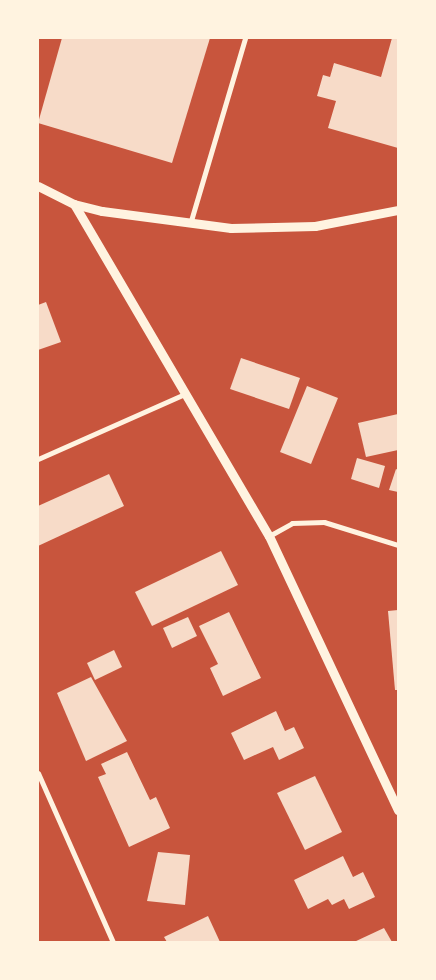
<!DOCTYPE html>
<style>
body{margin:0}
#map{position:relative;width:436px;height:980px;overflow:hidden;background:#c8553d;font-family:"Alegreya Sans",sans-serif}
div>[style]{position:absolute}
.building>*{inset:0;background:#f7dbc8}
.minor>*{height:5px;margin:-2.5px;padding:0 2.5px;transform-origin:2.5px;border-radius:2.5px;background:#fff3e0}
.tertiary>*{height:9px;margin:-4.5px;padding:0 4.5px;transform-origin:4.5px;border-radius:4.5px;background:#fff3e0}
span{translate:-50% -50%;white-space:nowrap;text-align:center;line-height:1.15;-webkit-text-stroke:4px #fff3e0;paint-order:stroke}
.frame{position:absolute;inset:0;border:39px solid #fff3e0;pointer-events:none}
</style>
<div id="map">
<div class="building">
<div style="clip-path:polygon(62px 38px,210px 38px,172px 163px,38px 123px)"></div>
<div style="clip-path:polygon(392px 38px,398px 38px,398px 148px,328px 128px,336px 101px,317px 96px,323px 75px,330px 77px,334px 63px,381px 77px)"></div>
<div style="clip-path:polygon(46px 302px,61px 342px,38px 350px,38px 305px)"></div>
<div style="clip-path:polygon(241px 358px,300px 378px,289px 409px,230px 389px)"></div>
<div style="clip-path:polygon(307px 386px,338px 398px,311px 464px,280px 452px)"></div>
<div style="clip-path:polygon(398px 414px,398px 450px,366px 457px,358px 423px)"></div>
<div style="clip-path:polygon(357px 458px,385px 466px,379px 488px,351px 479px)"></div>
<div style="clip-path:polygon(396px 469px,398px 470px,398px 492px,389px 490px)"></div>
<div style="clip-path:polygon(109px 474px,124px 506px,38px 546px,38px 506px)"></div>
<div style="clip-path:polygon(221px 551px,238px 585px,152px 626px,135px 592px)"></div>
<div style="clip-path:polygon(398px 610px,398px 690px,395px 690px,388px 611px)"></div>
<div style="clip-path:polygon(229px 612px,261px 678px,223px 696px,210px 668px,218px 664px,199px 626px)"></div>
<div style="clip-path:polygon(188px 617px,197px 636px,172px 648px,163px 628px)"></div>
<div style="clip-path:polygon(114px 650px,122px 667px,95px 680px,87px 663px)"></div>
<div style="clip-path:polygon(91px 677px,127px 741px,86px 761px,57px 693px)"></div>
<div style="clip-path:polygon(276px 711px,285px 731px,294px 727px,304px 748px,279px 760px,273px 747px,244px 760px,231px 733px)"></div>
<div style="clip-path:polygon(127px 752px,150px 800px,156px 797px,170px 828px,129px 847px,98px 777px,106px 774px,101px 764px)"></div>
<div style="clip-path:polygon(315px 776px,342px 832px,305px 850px,277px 793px)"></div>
<div style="clip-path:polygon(158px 852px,190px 855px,185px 905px,147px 901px)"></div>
<div style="clip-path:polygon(343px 856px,353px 877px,363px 872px,375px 897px,349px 909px,344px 899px,332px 905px,328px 899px,308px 909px,294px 880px)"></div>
<div style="clip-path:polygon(208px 916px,220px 942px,167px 942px,164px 937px)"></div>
<div style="clip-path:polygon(384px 928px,392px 942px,354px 942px)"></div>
</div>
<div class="minor">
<div style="left:190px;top:224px;width:194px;rotate:-73.5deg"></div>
<div style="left:38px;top:459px;width:161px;rotate:-23.9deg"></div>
<div style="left:269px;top:536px;width:26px;rotate:-29deg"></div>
<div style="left:292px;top:523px;width:32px;rotate:-2deg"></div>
<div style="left:324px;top:522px;width:77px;rotate:17.3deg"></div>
<div style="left:38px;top:773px;width:185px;rotate:66.1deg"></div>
</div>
<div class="tertiary">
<div style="left:38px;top:186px;width:40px;rotate:26.6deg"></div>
<div style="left:74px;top:204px;width:29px;rotate:14deg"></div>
<div style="left:102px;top:211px;width:130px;rotate:7.5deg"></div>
<div style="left:231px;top:228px;width:84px;rotate:-1.4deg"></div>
<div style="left:315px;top:226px;width:85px;rotate:-10.9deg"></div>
<div style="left:74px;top:204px;width:385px;rotate:59.6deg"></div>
<div style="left:269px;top:536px;width:303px;rotate:64.8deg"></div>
</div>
<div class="frame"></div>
</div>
